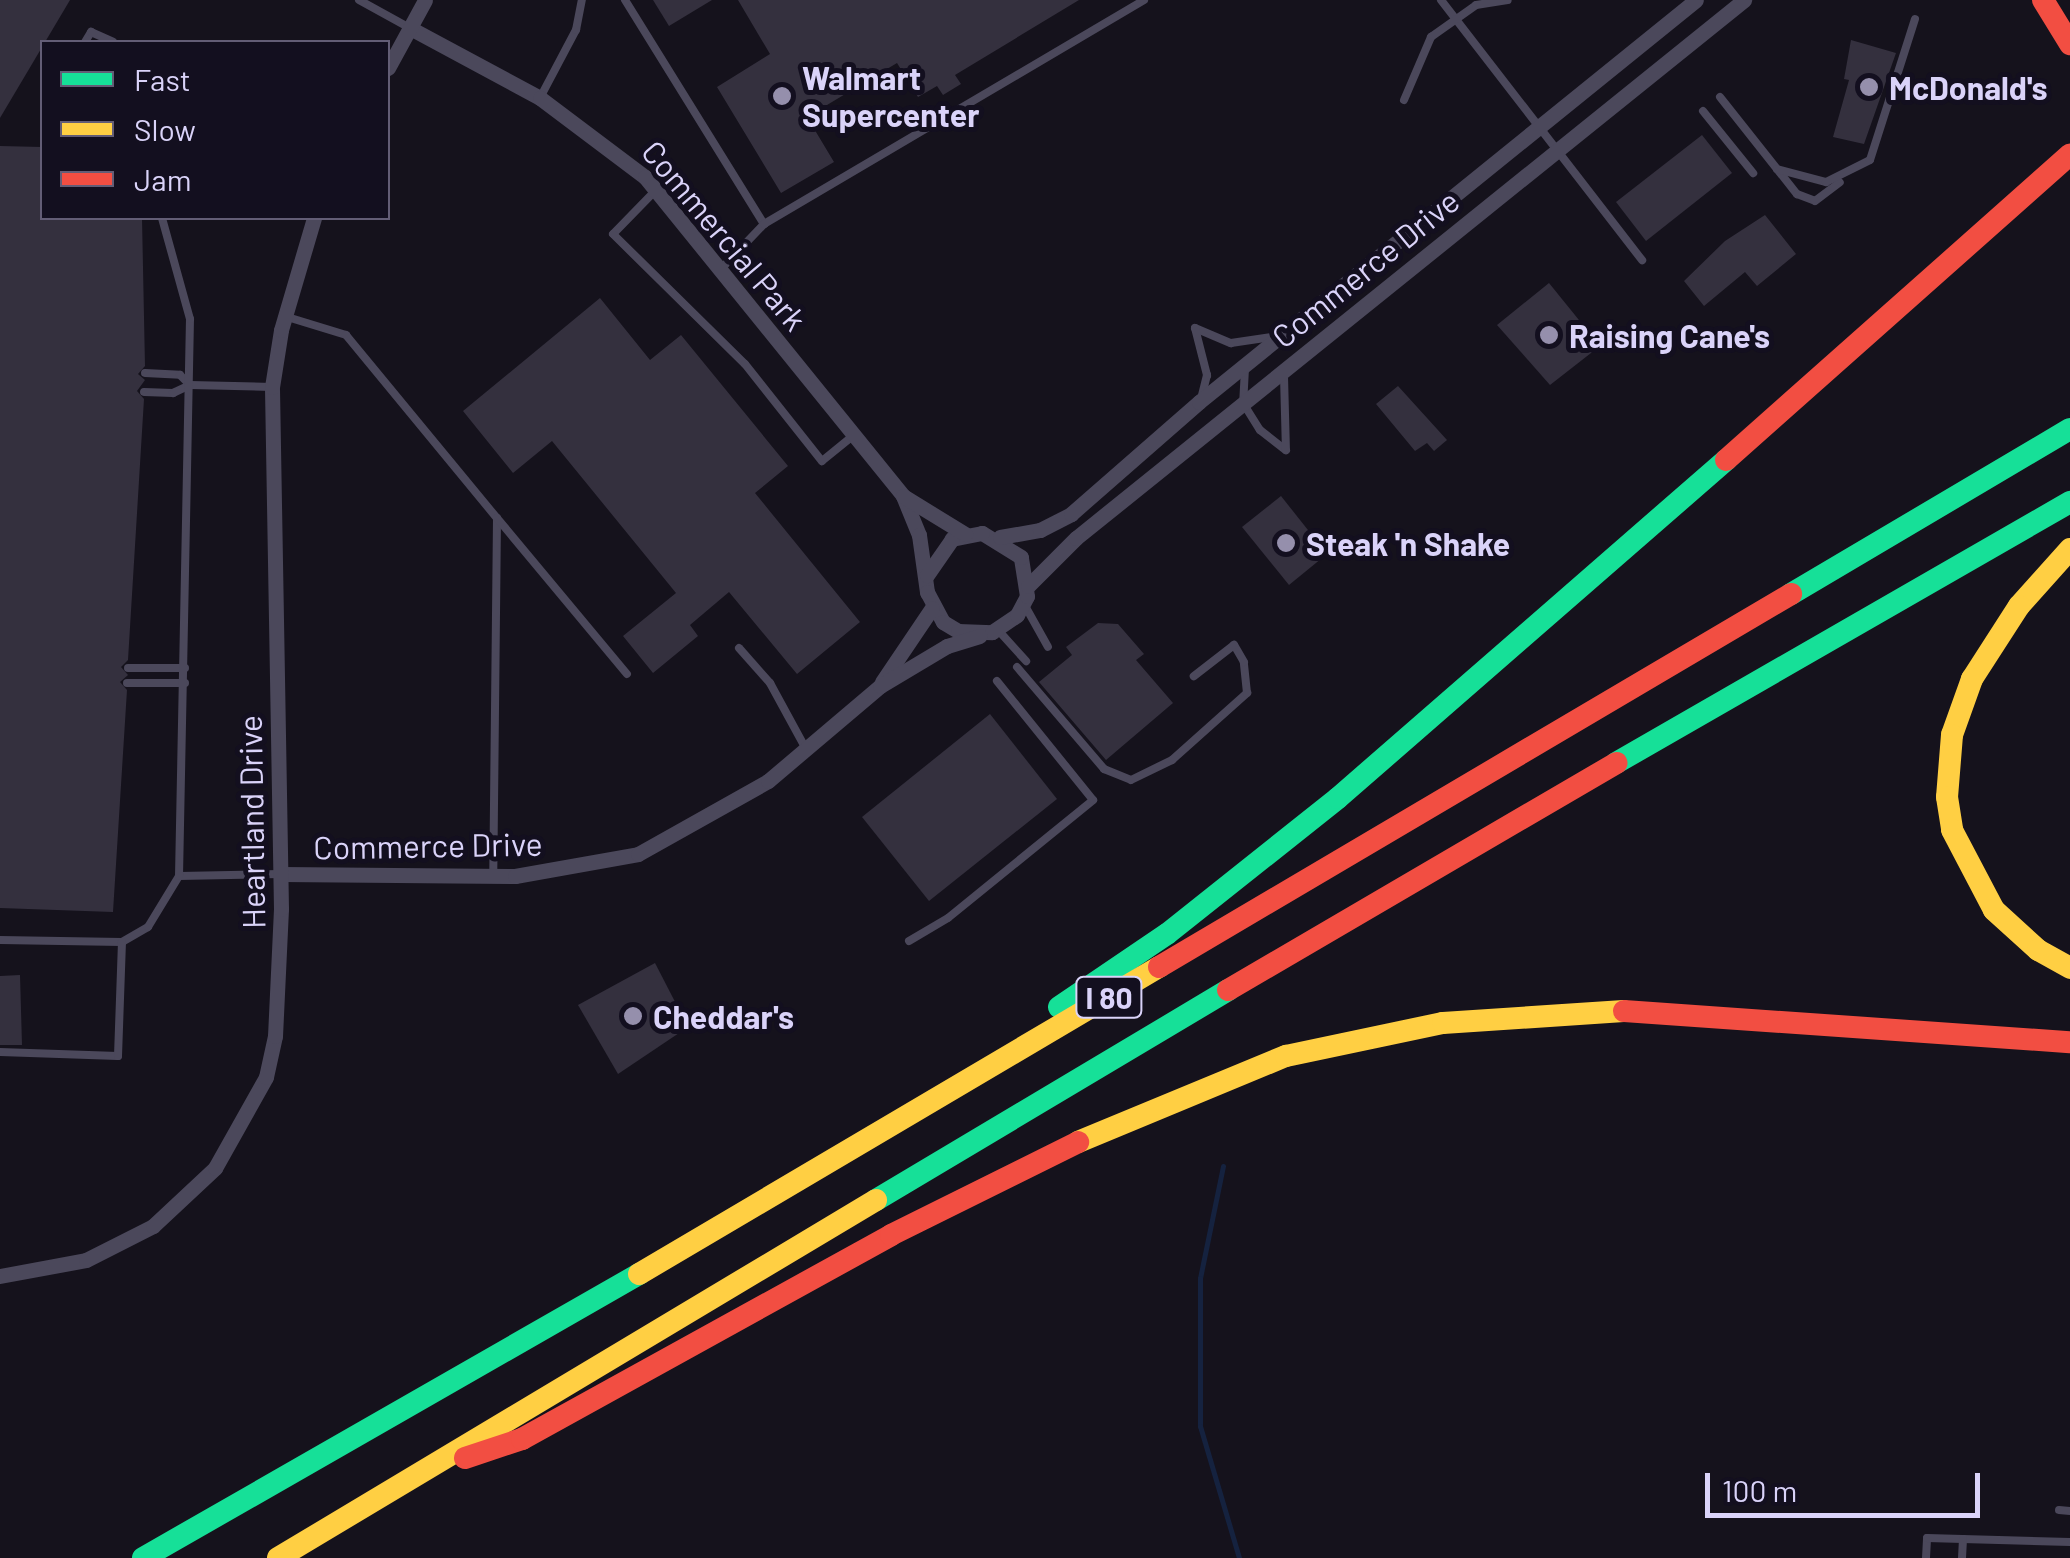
<!DOCTYPE html>
<style>
body{margin:0}
#map{position:relative;width:2070px;height:1558px;overflow:hidden;background:#15121c;font-family:Barlow,sans-serif}
div>[style]{position:absolute}
.stream>*{height:5px;margin:-2.5px;padding:0 2.5px;transform-origin:2.5px;border-radius:2.5px;background:#15223f}
.building>*{inset:0;background:#34303e}
.lane>*{height:8px;margin:-4px;padding:0 4px;transform-origin:4px;border-radius:4px;background:#4b485b}
.street>*{height:15px;margin:-7.5px;padding:0 7.5px;transform-origin:7.5px;border-radius:7.5px;background:#4b485b}
.fast>*{height:22px;margin:-11px;padding:0 11px;transform-origin:11px;border-radius:11px;background:#16e098}
.slow>*{height:22px;margin:-11px;padding:0 11px;transform-origin:11px;border-radius:11px;background:#ffcf43}
.jam>*{height:22px;margin:-11px;padding:0 11px;transform-origin:11px;border-radius:11px;background:#f24e42}
.dots>*{width:28px;height:28px;translate:-50% -50%;box-sizing:border-box;border:5px solid #130f1f;border-radius:50%}
span{translate:-50% -50%;white-space:nowrap;text-align:center;line-height:1.15;-webkit-text-stroke:10px #130f1f;paint-order:stroke}
.shield-label span{padding:2px 8px;background:#130f1f;border:2px solid;border-radius:8px;-webkit-text-stroke-width:0}
.shield-label{font-size:30px;color:#dad3f9;font-weight:700}
.poi-label{font-size:32px;color:#dad3f9;font-weight:700}
.left{translate:0 -50%;text-align:left}
.street-label{font-size:32px;color:#dad3f9}
.legend{position:absolute;left:40px;top:40px;width:350px;height:180px;box-sizing:border-box;background:#130f1f;border:2px solid #635d76;margin:0;padding:12px 18px;list-style:none;font-size:30px;color:#dad3f9}
.legend li{display:flex;align-items:center;gap:20px;height:50px}
.legend b{width:50px;border:2px solid #635d76}
.scale{position:absolute;left:1705px;top:1473px;width:275px;height:45px;box-sizing:border-box;border:5px solid #dad3f9;border-top:0;padding-left:12px;font-size:30px;line-height:35px;white-space:nowrap;color:#dad3f9;-webkit-text-stroke:8px #130f1f;paint-order:stroke}
</style>
<div id="map">
<div class="stream">
<div style="left:1223px;top:1166px;width:114px;rotate:101.6deg"></div>
<div style="left:1200px;top:1278px;width:148px;rotate:90deg"></div>
<div style="left:1200px;top:1426px;width:138px;rotate:73.5deg"></div>
</div>
<div class="building">
<div style="clip-path:polygon(0 0,70px 0,0 118px)"></div>
<div style="clip-path:polygon(653px 0,712px 0,669px 26px)"></div>
<div style="clip-path:polygon(738px 0,1079px 0,955px 75px,961px 84px,943px 95px,937px 86px,918px 97px,897px 63px,807px 117px,834px 162px,781px 193px,717px 87px,770px 54px)"></div>
<div style="clip-path:polygon(1851px 40px,1896px 53px,1864px 144px,1833px 137px,1849px 80px,1844px 79px)"></div>
<div style="clip-path:polygon(1702px 135px,1732px 173px,1646px 241px,1616px 202px)"></div>
<div style="clip-path:polygon(0 146px,42px 147px,42px 218px,142px 218px,145px 366px,138px 374px,145px 380px,137px 391px,144px 399px,128px 660px,121px 667px,128px 675px,120px 682px,127px 690px,113px 912px,0 908px)"></div>
<div style="clip-path:polygon(1765px 215px,1796px 254px,1757px 286px,1745px 272px,1704px 306px,1684px 281px,1725px 241px)"></div>
<div style="clip-path:polygon(1549px 283px,1600px 346px,1550px 385px,1497px 325px)"></div>
<div style="clip-path:polygon(600px 298px,650px 360px,681px 335px,788px 466px,755px 493px,860px 622px,797px 674px,729px 592px,690px 625px,698px 636px,653px 673px,623px 636px,676px 593px,552px 441px,513px 473px,463px 411px)"></div>
<div style="clip-path:polygon(1398px 386px,1447px 440px,1434px 451px,1427px 443px,1415px 451px,1376px 404px)"></div>
<div style="clip-path:polygon(1281px 496px,1327px 554px,1289px 585px,1242px 527px)"></div>
<div style="clip-path:polygon(1098px 623px,1118px 624px,1144px 654px,1136px 660px,1173px 703px,1106px 760px,1039px 682px,1072px 655px,1066px 647px)"></div>
<div style="clip-path:polygon(990px 714px,1057px 799px,929px 901px,862px 817px)"></div>
<div style="clip-path:polygon(655px 963px,688px 1027px,618px 1074px,578px 1005px)"></div>
<div style="clip-path:polygon(20px 975px,22px 1045px,0 1045px,0 976px)"></div>
</div>
<div class="lane">
<div style="left:359px;top:0;width:58px;rotate:28.8deg"></div>
<div style="left:625px;top:0;width:264px;rotate:58.2deg"></div>
<div style="left:1441px;top:0;width:329px;rotate:52.3deg"></div>
<div style="left:85px;top:42px;width:12px;rotate:-59deg"></div>
<div style="left:91px;top:32px;width:24px;rotate:24deg"></div>
<div style="left:541px;top:96px;width:75px;rotate:-62.1deg"></div>
<div style="left:576px;top:30px;width:31px;rotate:-79deg"></div>
<div style="left:1720px;top:97px;width:124px;rotate:51.6deg"></div>
<div style="left:1797px;top:194px;width:19px;rotate:21deg"></div>
<div style="left:1815px;top:201px;width:31px;rotate:-37deg"></div>
<div style="left:1404px;top:100px;width:69px;rotate:-66.8deg"></div>
<div style="left:1431px;top:37px;width:55px;rotate:-35.4deg"></div>
<div style="left:1476px;top:5px;width:32px;rotate:-9deg"></div>
<div style="left:1703px;top:111px;width:80px;rotate:51.1deg"></div>
<div style="left:1777px;top:169px;width:51px;rotate:14.9deg"></div>
<div style="left:1826px;top:182px;width:49px;rotate:-26.6deg"></div>
<div style="left:1870px;top:160px;width:148px;rotate:-72.3deg"></div>
<div style="left:655px;top:191px;width:60px;rotate:134.3deg"></div>
<div style="left:613px;top:234px;width:185px;rotate:44.6deg"></div>
<div style="left:745px;top:364px;width:124px;rotate:51.6deg"></div>
<div style="left:822px;top:461px;width:41px;rotate:-39.1deg"></div>
<div style="left:721px;top:269px;width:62px;rotate:-46.3deg"></div>
<div style="left:764px;top:224px;width:441px;rotate:-30.5deg"></div>
<div style="left:284px;top:316px;width:65px;rotate:17deg"></div>
<div style="left:346px;top:335px;width:237px;rotate:50.5deg"></div>
<div style="left:497px;top:518px;width:358px;rotate:90.6deg"></div>
<div style="left:1195px;top:328px;width:39px;rotate:23deg"></div>
<div style="left:1231px;top:343px;width:41px;rotate:-8.3deg"></div>
<div style="left:1195px;top:328px;width:49px;rotate:75.7deg"></div>
<div style="left:1207px;top:375px;width:21px;rotate:104deg"></div>
<div style="left:1245px;top:368px;width:35px;rotate:93deg"></div>
<div style="left:1243px;top:403px;width:32px;rotate:58deg"></div>
<div style="left:1260px;top:430px;width:33px;rotate:38deg"></div>
<div style="left:145px;top:373px;width:35px;rotate:3deg"></div>
<div style="left:180px;top:375px;width:14px;rotate:45deg"></div>
<div style="left:1284px;top:376px;width:74px;rotate:88.5deg"></div>
<div style="left:144px;top:392px;width:29px;rotate:2deg"></div>
<div style="left:173px;top:393px;width:19px;rotate:-25deg"></div>
<div style="left:190px;top:385px;width:82px;rotate:1.4deg"></div>
<div style="left:497px;top:518px;width:203px;rotate:50.2deg"></div>
<div style="left:1024px;top:604px;width:49px;rotate:60.8deg"></div>
<div style="left:998px;top:630px;width:42px;rotate:47.9deg"></div>
<div style="left:739px;top:648px;width:47px;rotate:48.5deg"></div>
<div style="left:770px;top:683px;width:75px;rotate:61.4deg"></div>
<div style="left:1017px;top:667px;width:134px;rotate:49.5deg"></div>
<div style="left:1104px;top:769px;width:29px;rotate:22deg"></div>
<div style="left:1131px;top:780px;width:46px;rotate:-26deg"></div>
<div style="left:1172px;top:760px;width:101px;rotate:-41.8deg"></div>
<div style="left:1247px;top:693px;width:31px;rotate:-96deg"></div>
<div style="left:1244px;top:662px;width:20px;rotate:-120deg"></div>
<div style="left:1234px;top:645px;width:51px;rotate:142.2deg"></div>
<div style="left:128px;top:668px;width:57px"></div>
<div style="left:127px;top:683px;width:58px"></div>
<div style="left:179px;top:876px;width:102px;rotate:-1.1deg"></div>
<div style="left:0;top:940px;width:122px;rotate:0.9deg"></div>
<div style="left:122px;top:942px;width:30px;rotate:-30deg"></div>
<div style="left:148px;top:927px;width:60px;rotate:-58.7deg"></div>
<div style="left:179px;top:876px;width:557px;rotate:-88.87deg"></div>
<div style="left:190px;top:319px;width:105px;rotate:-105.5deg"></div>
<div style="left:909px;top:941px;width:45px;rotate:-30.5deg"></div>
<div style="left:948px;top:918px;width:187px;rotate:-39.1deg"></div>
<div style="left:1093px;top:800px;width:153px;rotate:-128.9deg"></div>
<div style="left:0;top:1052px;width:118px;rotate:1.9deg"></div>
<div style="left:118px;top:1056px;width:114px;rotate:-88deg"></div>
<div style="left:2059px;top:1510px;width:11px;rotate:5deg"></div>
<div style="left:1926px;top:1558px;width:20px;rotate:-87deg"></div>
<div style="left:1927px;top:1538px;width:143px;rotate:1.6deg"></div>
<div style="left:1962px;top:1558px;width:19px;rotate:-87deg"></div>
</div>
<div class="street">
<div style="left:410px;top:28px;width:148px;rotate:28.3deg"></div>
<div style="left:540px;top:98px;width:131px;rotate:37deg"></div>
<div style="left:645px;top:177px;width:410px;rotate:51deg"></div>
<div style="left:903px;top:496px;width:42px;rotate:67.7deg"></div>
<div style="left:919px;top:535px;width:58px;rotate:82deg"></div>
<div style="left:927px;top:592px;width:34px;rotate:62deg"></div>
<div style="left:943px;top:622px;width:17px;rotate:31deg"></div>
<div style="left:958px;top:631px;width:34px;rotate:2deg"></div>
<div style="left:992px;top:632px;width:30px;rotate:-34deg"></div>
<div style="left:1017px;top:615px;width:21px;rotate:-62deg"></div>
<div style="left:1027px;top:596px;width:39px;rotate:-99deg"></div>
<div style="left:1021px;top:557px;width:46px;rotate:-148.4deg"></div>
<div style="left:982px;top:533px;width:31px;rotate:169deg"></div>
<div style="left:952px;top:539px;width:44px;rotate:124.8deg"></div>
<div style="left:388px;top:68px;width:77px;rotate:-61.4deg"></div>
<div style="left:903px;top:496px;width:73px;rotate:31.5deg"></div>
<div style="left:1000px;top:537px;width:41px;rotate:-9.9deg"></div>
<div style="left:1040px;top:530px;width:35px;rotate:-27deg"></div>
<div style="left:1071px;top:514px;width:170px;rotate:-41.2deg"></div>
<div style="left:1199px;top:402px;width:639px;rotate:-38.97deg"></div>
<div style="left:1028px;top:586px;width:68px;rotate:-45deg"></div>
<div style="left:1076px;top:538px;width:858px;rotate:-38.85deg"></div>
<div style="left:882px;top:682px;width:89px;rotate:-56deg"></div>
<div style="left:281px;top:874px;width:234px;rotate:0.5deg"></div>
<div style="left:515px;top:876px;width:125px;rotate:-10.1deg"></div>
<div style="left:638px;top:854px;width:149px;rotate:-29.3deg"></div>
<div style="left:768px;top:781px;width:147px;rotate:-40.3deg"></div>
<div style="left:880px;top:686px;width:78px;rotate:-30.8deg"></div>
<div style="left:947px;top:646px;width:34px;rotate:-17deg"></div>
<div style="left:0;top:1276px;width:87px;rotate:-10.5deg"></div>
<div style="left:86px;top:1260px;width:75px;rotate:-26.9deg"></div>
<div style="left:153px;top:1226px;width:85px;rotate:-43.1deg"></div>
<div style="left:215px;top:1168px;width:104px;rotate:-60.7deg"></div>
<div style="left:266px;top:1077px;width:42px;rotate:-77.6deg"></div>
<div style="left:275px;top:1036px;width:127px;rotate:-87.3deg"></div>
<div style="left:281px;top:909px;width:522px;rotate:-90.99deg"></div>
<div style="left:272px;top:387px;width:58px;rotate:-81deg"></div>
<div style="left:281px;top:330px;width:117px;rotate:-73.6deg"></div>
</div>
<div class="fast">
<div style="left:1791px;top:594px;width:324px;rotate:-30.6deg"></div>
<div style="left:1616px;top:763px;width:524px;rotate:-29.89deg"></div>
<div style="left:1059px;top:1007px;width:130px;rotate:-34.1deg"></div>
<div style="left:1167px;top:934px;width:218px;rotate:-38.5deg"></div>
<div style="left:1338px;top:798px;width:515px;rotate:-41.06deg"></div>
<div style="left:876px;top:1200px;width:410px;rotate:-30.8deg"></div>
<div style="left:143px;top:1558px;width:572px;rotate:-29.79deg"></div>
</div>
<div class="slow">
<div style="left:2070px;top:549px;width:76px;rotate:131.8deg"></div>
<div style="left:2019px;top:606px;width:87px;rotate:122.8deg"></div>
<div style="left:1972px;top:679px;width:59px;rotate:109.7deg"></div>
<div style="left:1952px;top:735px;width:62px;rotate:94.6deg"></div>
<div style="left:1947px;top:797px;width:33px;rotate:81deg"></div>
<div style="left:1952px;top:830px;width:90px;rotate:62.3deg"></div>
<div style="left:1994px;top:910px;width:59px;rotate:42.3deg"></div>
<div style="left:2038px;top:950px;width:37px;rotate:29deg"></div>
<div style="left:1078px;top:1142px;width:225px;rotate:-22.5deg"></div>
<div style="left:1286px;top:1056px;width:160px;rotate:-11.9deg"></div>
<div style="left:1443px;top:1023px;width:181px;rotate:-3.8deg"></div>
<div style="left:639px;top:1274px;width:604px;rotate:-30.56deg"></div>
<div style="left:278px;top:1558px;width:697px;rotate:-30.91deg"></div>
</div>
<div class="jam">
<div style="left:2043px;top:0;width:52px;rotate:58.5deg"></div>
<div style="left:1726px;top:460px;width:460px;rotate:-41.6deg"></div>
<div style="left:1159px;top:967px;width:734px;rotate:-30.55deg"></div>
<div style="left:1228px;top:990px;width:450px;rotate:-30.3deg"></div>
<div style="left:1624px;top:1011px;width:447px;rotate:4deg"></div>
<div style="left:465px;top:1458px;width:60px;rotate:-18.4deg"></div>
<div style="left:522px;top:1439px;width:422px;rotate:-28.9deg"></div>
<div style="left:891px;top:1235px;width:209px;rotate:-26.4deg"></div>
</div>
<div class="dots">
<div style="left:1869px;top:87px;background:#958fac"></div>
<div style="left:782px;top:96px;background:#958fac"></div>
<div style="left:1549px;top:335px;background:#958fac"></div>
<div style="left:1286px;top:543px;background:#958fac"></div>
<div style="left:633px;top:1016px;background:#958fac"></div>
</div>
<div class="shield-label">
<span style="left:1109px;top:997px">I 80</span>
</div>
<div class="poi-label">
<span class="left" style="left:802px;top:96px">Walmart<br>Supercenter</span>
<span class="left" style="left:1889px;top:87px">McDonald's</span>
<span class="left" style="left:1569px;top:335px">Raising Cane's</span>
<span class="left" style="left:1306px;top:543px">Steak 'n Shake</span>
<span class="left" style="left:653px;top:1016px">Cheddar's</span>
</div>
<div class="street-label">
<span style="left:725px;top:235px;rotate:50deg">Commercial Park</span>
<span style="left:1365px;top:268px;rotate:-39deg">Commerce Drive</span>
<span style="left:251px;top:822px;rotate:-91deg">Heartland Drive</span>
<span style="left:428px;top:845px;rotate:-1deg">Commerce Drive</span>
</div>
<ul class="legend">
<li><b style="height:12px;background:#16e098"></b>Fast</li>
<li><b style="height:12px;background:#ffcf43"></b>Slow</li>
<li><b style="height:12px;background:#f24e42"></b>Jam</li>
</ul>
<div class="scale">100 m</div>
</div>
